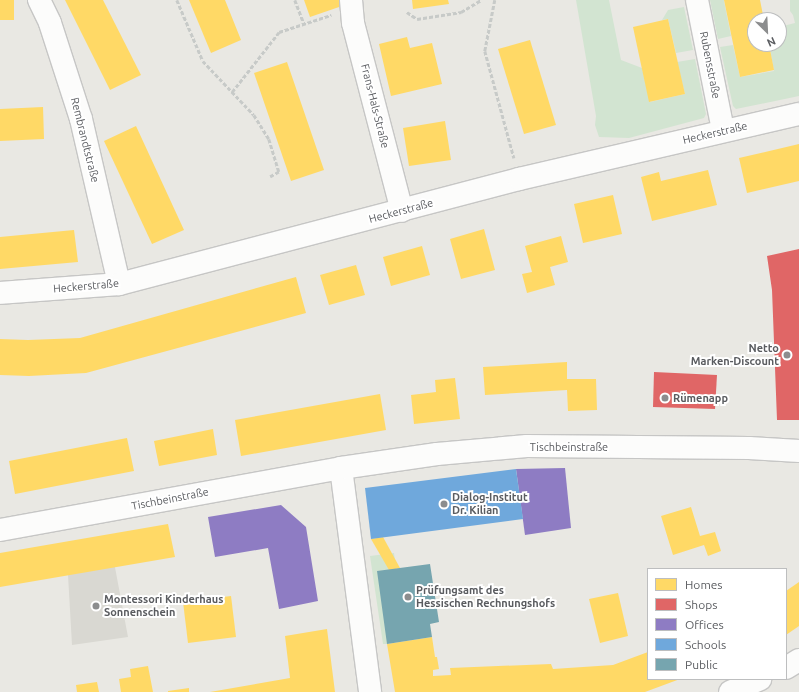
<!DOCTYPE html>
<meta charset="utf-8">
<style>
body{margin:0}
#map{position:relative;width:799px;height:692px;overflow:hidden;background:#e9e8e3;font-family:Ubuntu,sans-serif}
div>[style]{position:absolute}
.education>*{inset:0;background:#d9d8d2}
.green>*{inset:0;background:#d2e4d1}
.homes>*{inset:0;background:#ffd966}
.shops>*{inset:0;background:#e06666}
.offices>*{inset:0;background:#8e7cc3}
.schools>*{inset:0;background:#6fa8dc}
.public>*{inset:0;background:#76a5af}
.path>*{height:2.5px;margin-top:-1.25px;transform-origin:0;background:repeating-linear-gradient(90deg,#c7cac8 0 4px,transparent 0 6px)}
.roads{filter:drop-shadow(1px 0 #c6c6c5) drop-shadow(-1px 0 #c6c6c5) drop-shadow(0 1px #c6c6c5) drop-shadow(0 -1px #c6c6c5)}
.street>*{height:22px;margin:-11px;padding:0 11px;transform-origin:11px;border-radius:11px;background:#fcfcfb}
.secondary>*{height:22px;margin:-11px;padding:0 11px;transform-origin:11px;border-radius:11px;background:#fcfcfb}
.dots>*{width:11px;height:11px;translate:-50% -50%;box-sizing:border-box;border:2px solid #fff;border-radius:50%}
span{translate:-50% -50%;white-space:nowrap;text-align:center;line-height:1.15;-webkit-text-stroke:4px #fff;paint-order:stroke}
.street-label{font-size:11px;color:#5a5c60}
.poi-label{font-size:11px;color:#5a5c60;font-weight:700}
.right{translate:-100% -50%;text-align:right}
.left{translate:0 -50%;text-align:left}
.legend{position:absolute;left:647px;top:568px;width:140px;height:112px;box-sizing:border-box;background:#fff;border:1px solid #bdbebf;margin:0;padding:5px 7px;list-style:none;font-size:12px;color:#5a5c60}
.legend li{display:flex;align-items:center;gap:8px;height:20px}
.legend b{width:20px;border:1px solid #bdbebf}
.north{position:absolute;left:747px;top:12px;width:40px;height:40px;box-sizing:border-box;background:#fff;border:1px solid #bdbebf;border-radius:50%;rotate:156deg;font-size:11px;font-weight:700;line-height:16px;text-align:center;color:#5a5c60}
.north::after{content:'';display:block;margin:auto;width:14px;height:18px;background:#8c8d8e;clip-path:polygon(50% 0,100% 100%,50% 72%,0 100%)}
</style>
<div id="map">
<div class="education">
<div style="clip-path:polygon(109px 535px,128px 637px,72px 645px,68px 575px)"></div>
</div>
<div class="green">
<div style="clip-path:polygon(576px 0,609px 0,621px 60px,642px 68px,650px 102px,685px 94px,677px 62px,695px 59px,706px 114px,704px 118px,629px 138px,599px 137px,595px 125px,596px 116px)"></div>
<div style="clip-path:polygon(710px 0,726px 0,724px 1px,731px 36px,718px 39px)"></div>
<div style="clip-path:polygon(790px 0,799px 0,799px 96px,736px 109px,733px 106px,720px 47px,733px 45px,740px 77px,774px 71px,769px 44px,779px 44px,779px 27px,795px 23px,793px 15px,790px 11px)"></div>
<div style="clip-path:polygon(684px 7px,693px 50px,676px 53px,668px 19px,662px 20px,668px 10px)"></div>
<div style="clip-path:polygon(394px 553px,396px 569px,387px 644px,383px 644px,370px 556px)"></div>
</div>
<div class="homes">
<div style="clip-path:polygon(0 0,14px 0,14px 20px,0 20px)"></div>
<div style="clip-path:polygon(65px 0,103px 0,141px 75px,110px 90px)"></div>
<div style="clip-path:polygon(189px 0,225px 0,241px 40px,211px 53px)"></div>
<div style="clip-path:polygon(304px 0,339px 0,342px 6px,310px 17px)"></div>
<div style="clip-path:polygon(412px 0,448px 0,449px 4px,413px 9px)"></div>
<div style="clip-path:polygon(724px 0,760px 0,764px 20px,755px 20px,755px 44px,769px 44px,774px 70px,740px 77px)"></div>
<div style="clip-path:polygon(668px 19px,685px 94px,649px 102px,633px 27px)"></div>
<div style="clip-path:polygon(407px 37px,410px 48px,432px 43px,442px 84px,391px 96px,379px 44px)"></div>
<div style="clip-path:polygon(530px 40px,556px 125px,524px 134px,498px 49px)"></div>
<div style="clip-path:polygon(287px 62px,324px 170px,291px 181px,254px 73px)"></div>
<div style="clip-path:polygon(43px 107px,44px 139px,0 141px,0 109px)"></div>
<div style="clip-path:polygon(445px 121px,451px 160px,409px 166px,403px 128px)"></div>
<div style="clip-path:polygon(136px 126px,184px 230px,152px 244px,104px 141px)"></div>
<div style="clip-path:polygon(799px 144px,799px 181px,747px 193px,739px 158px)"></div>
<div style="clip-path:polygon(708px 170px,717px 205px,652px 221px,641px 177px,659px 172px,661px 181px)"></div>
<div style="clip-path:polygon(613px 195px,622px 234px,583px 243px,574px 204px)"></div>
<div style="clip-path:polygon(484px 229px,495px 270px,461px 279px,450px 239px)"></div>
<div style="clip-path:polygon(74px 230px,78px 262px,0 269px,0 237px)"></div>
<div style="clip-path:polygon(561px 236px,568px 262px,550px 267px,555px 285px,527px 293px,522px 274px,532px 272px,525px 246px)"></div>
<div style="clip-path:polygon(422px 246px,430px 275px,391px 286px,383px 257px)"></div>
<div style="clip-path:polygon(356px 265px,365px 295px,329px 305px,320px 275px)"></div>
<div style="clip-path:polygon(296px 277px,306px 313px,86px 373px,29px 376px,0 375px,0 339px,28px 340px,80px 338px)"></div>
<div style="clip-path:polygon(567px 362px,567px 379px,596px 379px,597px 410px,568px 411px,567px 390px,485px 395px,483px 367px)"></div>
<div style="clip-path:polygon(455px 378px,460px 419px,414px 424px,411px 395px,436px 392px,435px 380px)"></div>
<div style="clip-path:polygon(380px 394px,386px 430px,241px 456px,235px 420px)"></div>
<div style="clip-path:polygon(213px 429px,217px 455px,159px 466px,154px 441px)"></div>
<div style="clip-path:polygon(127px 438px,134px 471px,15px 494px,9px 461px)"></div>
<div style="clip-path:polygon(691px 507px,700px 536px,715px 532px,721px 551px,708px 556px,704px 545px,673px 555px,661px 516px)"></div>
<div style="clip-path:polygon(168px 524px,175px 557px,0 587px,0 553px)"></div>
<div style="clip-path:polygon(383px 537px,400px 568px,389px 570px,371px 539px)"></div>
<div style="clip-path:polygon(799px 582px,799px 626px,786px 635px,786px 591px)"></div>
<div style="clip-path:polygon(618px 593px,628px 636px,600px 643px,589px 599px)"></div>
<div style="clip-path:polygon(231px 596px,236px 637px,188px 643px,183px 602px)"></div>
<div style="clip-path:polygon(327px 629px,335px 692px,210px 692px,290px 678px,285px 636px)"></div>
<div style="clip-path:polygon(432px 637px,435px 657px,437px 657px,439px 669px,433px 670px,433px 676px,451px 675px,450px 668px,551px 664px,553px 669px,613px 665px,648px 652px,648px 679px,680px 679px,645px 692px,395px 692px,387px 644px)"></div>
<div style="clip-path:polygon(148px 666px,153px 692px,121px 692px,119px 679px,131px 677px,130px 669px)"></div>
<div style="clip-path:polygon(97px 682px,99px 692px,77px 692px,76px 685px)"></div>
<div style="clip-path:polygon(189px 688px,189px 692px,168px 692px,168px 691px)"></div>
</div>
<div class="shops">
<div style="clip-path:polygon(799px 249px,799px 420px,777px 420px,772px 290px,767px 256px)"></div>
<div style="clip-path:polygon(654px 372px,717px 375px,715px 409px,653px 407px)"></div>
</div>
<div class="offices">
<div style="clip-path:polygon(565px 468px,571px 528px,525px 535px,516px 469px)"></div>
<div style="clip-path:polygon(281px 505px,306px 527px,318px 601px,279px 609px,268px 548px,215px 557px,208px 517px)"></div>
</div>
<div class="schools">
<div style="clip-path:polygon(516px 469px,523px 519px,371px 539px,365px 488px)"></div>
</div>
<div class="public">
<div style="clip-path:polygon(430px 564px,439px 622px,430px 624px,432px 637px,387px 644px,377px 571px)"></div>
</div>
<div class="path">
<div style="left:177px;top:0;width:66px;rotate:66.9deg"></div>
<div style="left:203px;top:61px;width:74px;rotate:46.6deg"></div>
<div style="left:254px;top:115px;width:28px;rotate:58deg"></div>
<div style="left:269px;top:139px;width:34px;rotate:73deg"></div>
<div style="left:279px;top:172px;width:10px;rotate:151deg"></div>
<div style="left:295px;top:0;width:26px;rotate:69deg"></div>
<div style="left:495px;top:0;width:52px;rotate:101.1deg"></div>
<div style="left:485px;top:51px;width:111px;rotate:74.8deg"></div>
<div style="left:407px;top:12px;width:12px;rotate:35deg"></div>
<div style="left:417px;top:19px;width:45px;rotate:-9deg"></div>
<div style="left:461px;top:12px;width:23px;rotate:-31deg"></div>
<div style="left:232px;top:92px;width:76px;rotate:-51.9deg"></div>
<div style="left:279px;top:32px;width:55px;rotate:-18.1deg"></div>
</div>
<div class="roads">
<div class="street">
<div style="left:39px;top:0;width:25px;rotate:64deg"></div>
<div style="left:50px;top:23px;width:101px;rotate:72.1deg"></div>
<div style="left:81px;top:119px;width:169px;rotate:77deg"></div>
<div style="left:351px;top:0;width:23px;rotate:85deg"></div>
<div style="left:353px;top:23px;width:194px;rotate:75.4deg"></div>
<div style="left:697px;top:0;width:133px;rotate:78.7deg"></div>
<div style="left:0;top:293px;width:119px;rotate:-4.3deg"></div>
<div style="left:119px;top:284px;width:414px;rotate:-14.7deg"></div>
<div style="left:519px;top:179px;width:287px;rotate:-13.1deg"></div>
<div style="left:341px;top:468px;width:226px;rotate:82.6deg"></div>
<div style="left:786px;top:668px;width:15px;rotate:-32deg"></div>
<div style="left:730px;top:692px;width:33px;rotate:-23deg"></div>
</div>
<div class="secondary">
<div style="left:0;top:530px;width:347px;rotate:-10.3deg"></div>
<div style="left:341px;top:468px;width:97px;rotate:-8.3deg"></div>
<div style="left:437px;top:454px;width:90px;rotate:-5.1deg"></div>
<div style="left:527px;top:446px;width:222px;rotate:0.5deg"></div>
<div style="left:749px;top:448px;width:50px;rotate:3.4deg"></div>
</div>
</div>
<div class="dots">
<div style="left:787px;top:355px;background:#8c8d8e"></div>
<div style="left:665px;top:398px;background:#8c8d8e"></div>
<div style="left:444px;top:504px;background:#8c8d8e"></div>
<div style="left:408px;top:597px;background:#8c8d8e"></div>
<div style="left:96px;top:606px;background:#8c8d8e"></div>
</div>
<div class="street-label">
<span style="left:710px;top:65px;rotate:79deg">Rubensstraße</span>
<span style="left:375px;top:106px;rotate:76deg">Frans-Hals-Straße</span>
<span style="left:715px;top:133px;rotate:-13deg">Heckerstraße</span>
<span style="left:85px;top:140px;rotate:76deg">Rembrandtstraße</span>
<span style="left:401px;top:211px;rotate:-15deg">Heckerstraße</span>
<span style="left:86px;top:286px;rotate:-5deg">Heckerstraße</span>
<span style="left:569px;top:447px">Tischbeinstraße</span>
<span style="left:170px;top:499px;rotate:-11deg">Tischbeinstraße</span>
</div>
<div class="poi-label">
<span class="right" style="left:779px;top:355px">Netto<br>Marken-Discount</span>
<span class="left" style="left:673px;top:398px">Rümenapp</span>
<span class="left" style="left:452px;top:504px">Dialog-Institut<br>Dr. Kilian</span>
<span class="left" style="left:416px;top:597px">Prüfungsamt des<br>Hessischen Rechnungshofs</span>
<span class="left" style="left:104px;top:606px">Montessori Kinderhaus<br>Sonnenschein</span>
</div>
<ul class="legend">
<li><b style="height:11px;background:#ffd966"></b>Homes</li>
<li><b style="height:11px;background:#e06666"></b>Shops</li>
<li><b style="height:11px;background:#8e7cc3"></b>Offices</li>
<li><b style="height:11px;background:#6fa8dc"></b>Schools</li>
<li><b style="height:11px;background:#76a5af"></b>Public</li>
</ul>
<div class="north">N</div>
</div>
